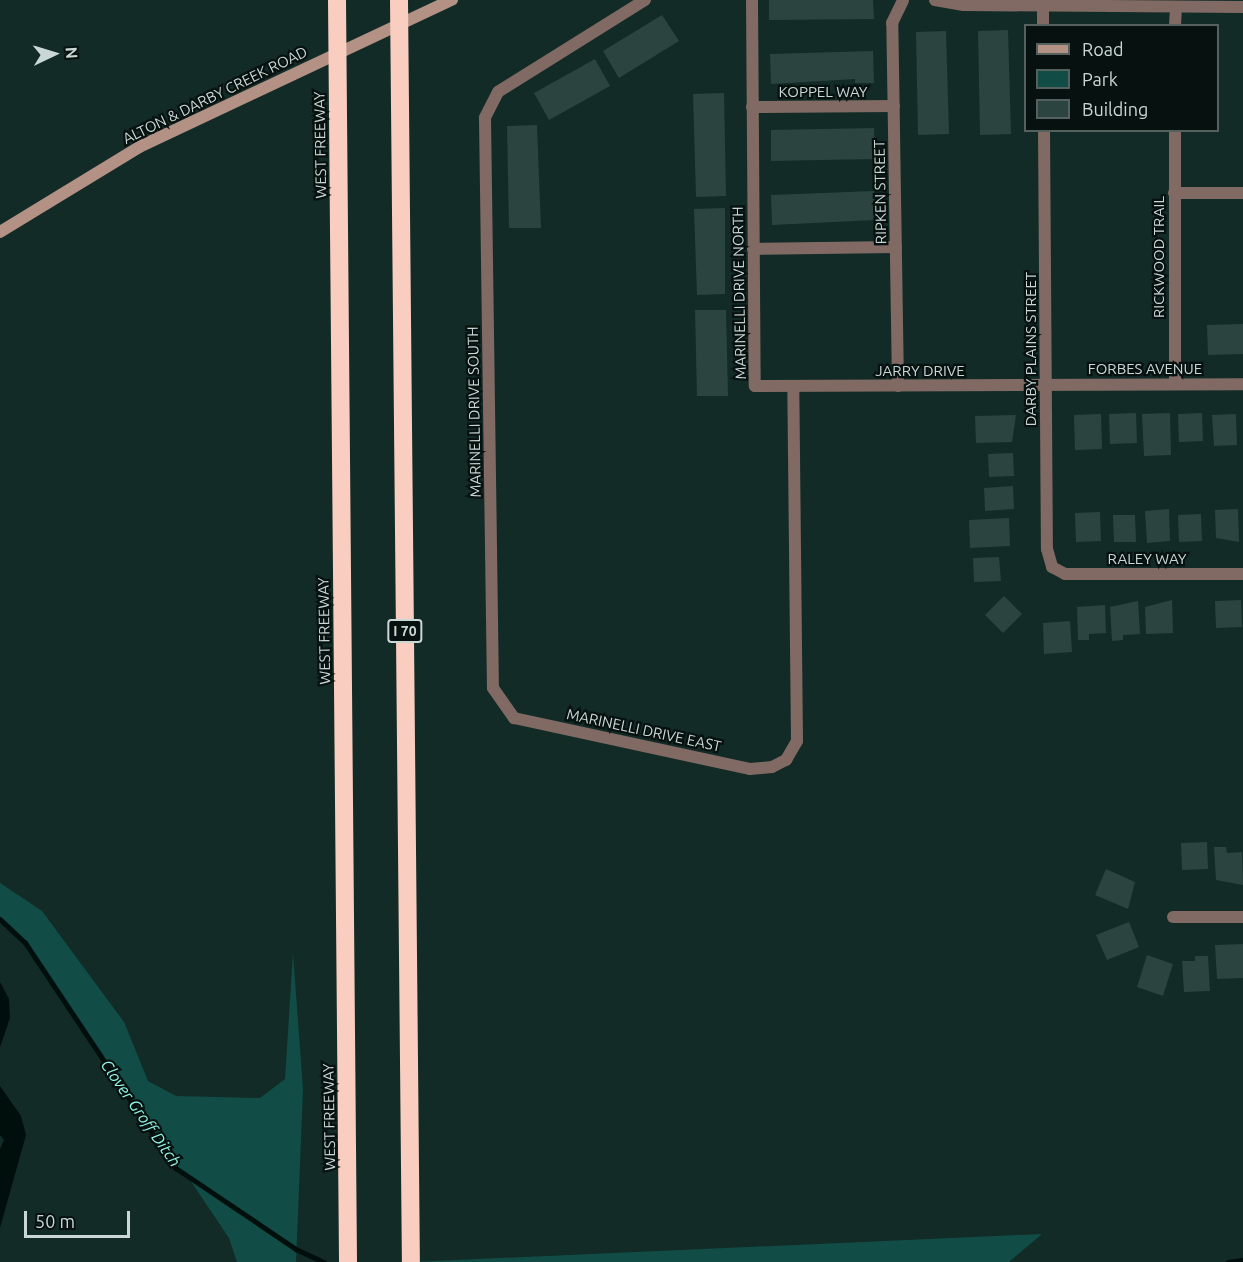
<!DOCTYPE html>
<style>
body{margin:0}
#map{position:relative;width:1243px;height:1262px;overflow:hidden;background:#122b27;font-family:Ubuntu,sans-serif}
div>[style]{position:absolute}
.green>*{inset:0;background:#114d46}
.water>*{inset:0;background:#000e0c}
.stream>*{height:4.5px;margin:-2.25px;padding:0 2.25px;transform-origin:2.25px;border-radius:2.25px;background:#000e0c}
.building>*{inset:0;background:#2b4440}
.street>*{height:12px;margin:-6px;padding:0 6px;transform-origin:6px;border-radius:6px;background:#806a63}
.secondary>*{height:12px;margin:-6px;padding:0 6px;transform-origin:6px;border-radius:6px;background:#b49185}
.highway>*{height:18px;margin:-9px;padding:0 9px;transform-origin:9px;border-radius:9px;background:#f9cdbf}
span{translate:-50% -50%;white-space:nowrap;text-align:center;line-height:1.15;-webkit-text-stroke:4.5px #07110f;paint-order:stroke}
.shield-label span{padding:2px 4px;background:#07110f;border:2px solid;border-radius:4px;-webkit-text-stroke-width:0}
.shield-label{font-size:14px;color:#cad8d5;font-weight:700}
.street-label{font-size:15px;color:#cad8d5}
.water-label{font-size:16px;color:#93f7e9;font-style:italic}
.legend{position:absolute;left:1024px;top:24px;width:195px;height:108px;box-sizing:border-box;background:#07110f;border:2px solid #55615e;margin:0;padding:8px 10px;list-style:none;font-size:18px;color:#cad8d5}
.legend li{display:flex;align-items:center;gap:12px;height:30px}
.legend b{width:30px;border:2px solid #55615e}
.north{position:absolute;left:24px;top:24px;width:60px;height:60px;-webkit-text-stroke:4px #07110f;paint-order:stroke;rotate:86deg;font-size:16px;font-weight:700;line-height:24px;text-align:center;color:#cad8d5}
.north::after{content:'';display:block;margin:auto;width:21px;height:27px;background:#cad8d5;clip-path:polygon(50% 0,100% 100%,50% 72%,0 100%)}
.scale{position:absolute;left:24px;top:1211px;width:106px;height:27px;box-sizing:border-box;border:3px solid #cad8d5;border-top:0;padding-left:8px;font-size:18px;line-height:21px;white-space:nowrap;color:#cad8d5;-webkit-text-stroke:4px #07110f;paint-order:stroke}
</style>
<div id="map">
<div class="green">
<div style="clip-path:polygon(0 883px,42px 911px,124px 1022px,148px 1081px,176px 1096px,260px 1098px,285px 1079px,293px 953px,303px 1089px,296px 1262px,237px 1262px,229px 1238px,190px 1180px,176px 1168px,25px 942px,0 919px)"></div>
<div style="clip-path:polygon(1042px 1234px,1009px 1262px,411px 1262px)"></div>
</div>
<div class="water">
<div style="clip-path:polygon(0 982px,9px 999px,10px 1018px,0 1047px)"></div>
<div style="clip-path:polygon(0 1086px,21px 1116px,26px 1135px,0 1228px,0 1149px,4px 1140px,0 1135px)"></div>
</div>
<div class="stream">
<div style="left:0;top:919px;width:34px;rotate:43deg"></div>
<div style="left:25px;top:942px;width:272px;rotate:56.3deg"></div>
<div style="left:176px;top:1168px;width:145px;rotate:34deg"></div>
<div style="left:296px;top:1249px;width:31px;rotate:25deg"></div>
<div style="left:1228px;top:1262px;width:15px;rotate:-8deg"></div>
</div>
<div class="building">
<div style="clip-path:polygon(769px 0,873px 0,874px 19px,769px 20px)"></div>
<div style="clip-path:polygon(662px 15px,679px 41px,619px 78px,603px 51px)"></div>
<div style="clip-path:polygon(1008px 30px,1011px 134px,980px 135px,978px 31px)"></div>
<div style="clip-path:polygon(946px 31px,949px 134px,918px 135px,916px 32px)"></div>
<div style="clip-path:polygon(873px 51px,874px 83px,855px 83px,855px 79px,771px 84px,770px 54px)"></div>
<div style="clip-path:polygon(595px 59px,610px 86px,549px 120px,534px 93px)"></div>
<div style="clip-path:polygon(724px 93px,726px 196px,696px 197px,693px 94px)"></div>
<div style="clip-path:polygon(537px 125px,541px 228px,509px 228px,507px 126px)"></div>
<div style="clip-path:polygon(874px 128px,875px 159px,771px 161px,771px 130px)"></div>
<div style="clip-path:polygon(874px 191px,875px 220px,772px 225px,771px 195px)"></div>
<div style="clip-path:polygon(725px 208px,725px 294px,697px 295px,694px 209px)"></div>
<div style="clip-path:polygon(695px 310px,726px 310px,728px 396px,697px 396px)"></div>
<div style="clip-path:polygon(1243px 324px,1243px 354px,1208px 355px,1207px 325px)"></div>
<div style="clip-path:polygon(1136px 413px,1137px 443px,1110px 444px,1109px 414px)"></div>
<div style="clip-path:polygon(1170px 413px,1171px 455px,1144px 456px,1142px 414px)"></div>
<div style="clip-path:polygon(1202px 413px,1203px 441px,1179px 442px,1178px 414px)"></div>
<div style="clip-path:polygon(1101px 414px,1102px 449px,1075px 450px,1074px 415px)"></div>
<div style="clip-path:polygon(1236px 414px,1237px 445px,1214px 446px,1212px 415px)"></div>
<div style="clip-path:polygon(1016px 415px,1012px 442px,976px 443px,975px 416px)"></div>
<div style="clip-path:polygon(1013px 453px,1014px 476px,989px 477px,988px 454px)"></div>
<div style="clip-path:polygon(1013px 486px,1014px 509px,985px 511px,984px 488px)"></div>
<div style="clip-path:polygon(1169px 509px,1170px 541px,1147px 543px,1145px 511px)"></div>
<div style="clip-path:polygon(1238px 509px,1239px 542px,1216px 538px,1215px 510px)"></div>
<div style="clip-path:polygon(1100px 512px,1101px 541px,1076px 542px,1075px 513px)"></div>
<div style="clip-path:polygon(1201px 514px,1202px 541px,1179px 542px,1178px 515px)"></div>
<div style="clip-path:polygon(1113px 515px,1135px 515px,1136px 542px,1114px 542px)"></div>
<div style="clip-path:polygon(1009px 518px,1010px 546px,970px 548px,969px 520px)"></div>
<div style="clip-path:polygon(999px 557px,1001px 581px,974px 582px,973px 558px)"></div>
<div style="clip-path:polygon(1004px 596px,1022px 614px,1003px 633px,985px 615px)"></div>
<div style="clip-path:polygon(1172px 600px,1173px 633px,1146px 634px,1145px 607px)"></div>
<div style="clip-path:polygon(1241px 600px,1242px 627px,1216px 628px,1215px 601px)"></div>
<div style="clip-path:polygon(1138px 601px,1140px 634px,1123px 635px,1123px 640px,1112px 641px,1110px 607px)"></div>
<div style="clip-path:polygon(1105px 605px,1106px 633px,1089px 634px,1089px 640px,1078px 640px,1077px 607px)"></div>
<div style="clip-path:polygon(1070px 621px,1072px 652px,1044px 654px,1043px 623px)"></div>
<div style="clip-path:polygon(1207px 842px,1208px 869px,1182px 870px,1181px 843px)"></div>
<div style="clip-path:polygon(1214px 847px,1226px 847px,1227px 853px,1242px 852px,1243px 885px,1216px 880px)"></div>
<div style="clip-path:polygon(1106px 869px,1135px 882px,1128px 909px,1095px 895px)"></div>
<div style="clip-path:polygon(1129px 922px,1139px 947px,1107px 960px,1096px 935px)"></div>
<div style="clip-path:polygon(1243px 944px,1243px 978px,1217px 979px,1215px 945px)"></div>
<div style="clip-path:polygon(1147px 955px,1173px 964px,1163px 996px,1137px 987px)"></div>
<div style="clip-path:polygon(1195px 956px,1208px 956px,1210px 991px,1184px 992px,1182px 961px,1195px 961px)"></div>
</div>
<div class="street">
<div style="left:645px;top:0;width:173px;rotate:148deg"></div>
<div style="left:498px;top:92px;width:29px;rotate:117deg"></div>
<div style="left:485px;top:118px;width:570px;rotate:89.2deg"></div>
<div style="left:493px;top:688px;width:37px;rotate:55deg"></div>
<div style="left:514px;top:718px;width:241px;rotate:12.2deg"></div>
<div style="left:750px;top:769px;width:22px;rotate:-5deg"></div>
<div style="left:772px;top:767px;width:16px;rotate:-27deg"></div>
<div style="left:786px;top:760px;width:22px;rotate:-60deg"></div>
<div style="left:797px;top:741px;width:355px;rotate:-90.6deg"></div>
<div style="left:752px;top:0;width:386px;rotate:89.6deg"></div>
<div style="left:755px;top:386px;width:488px;rotate:-0.2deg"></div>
<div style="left:935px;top:0;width:29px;rotate:10deg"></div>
<div style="left:964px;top:5px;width:279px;rotate:0.4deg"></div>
<div style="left:1043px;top:0;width:26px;rotate:90deg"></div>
<div style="left:1175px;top:26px;width:18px;rotate:-87deg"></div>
<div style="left:752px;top:107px;width:142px;rotate:-0.4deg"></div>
<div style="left:1044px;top:130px;width:419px;rotate:89.6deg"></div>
<div style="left:1047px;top:549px;width:19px;rotate:74deg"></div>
<div style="left:1052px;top:567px;width:15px;rotate:28deg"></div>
<div style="left:1065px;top:574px;width:178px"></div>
<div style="left:1175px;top:130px;width:254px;rotate:90deg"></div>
<div style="left:1174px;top:193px;width:69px"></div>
<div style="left:753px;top:249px;width:143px;rotate:-0.8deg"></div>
<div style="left:898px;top:386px;width:363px;rotate:-90.9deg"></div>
<div style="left:892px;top:23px;width:25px;rotate:-64deg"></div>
<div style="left:1173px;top:917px;width:70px"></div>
</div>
<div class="secondary">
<div style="left:0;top:232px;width:163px;rotate:-31.4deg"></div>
<div style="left:139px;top:147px;width:346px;rotate:-25.2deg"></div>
</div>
<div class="highway">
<div style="left:337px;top:0;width:1262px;rotate:89.5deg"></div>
<div style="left:399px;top:0;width:1262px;rotate:89.46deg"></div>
</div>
<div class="shield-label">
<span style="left:405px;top:631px">I 70</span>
</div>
<div class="street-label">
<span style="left:823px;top:92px">KOPPEL WAY</span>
<span style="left:215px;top:95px;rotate:-26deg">ALTON &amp; DARBY CREEK ROAD</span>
<span style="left:320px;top:145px;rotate:-91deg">WEST FREEWAY</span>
<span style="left:880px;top:192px;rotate:-91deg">RIPKEN STREET</span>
<span style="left:1159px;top:257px;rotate:-90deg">RICKWOOD TRAIL</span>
<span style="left:739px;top:293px;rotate:-91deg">MARINELLI DRIVE NORTH</span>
<span style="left:1031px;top:349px;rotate:-90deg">DARBY PLAINS STREET</span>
<span style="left:1145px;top:369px">FORBES AVENUE</span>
<span style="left:920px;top:371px">JARRY DRIVE</span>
<span style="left:474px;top:412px;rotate:-91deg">MARINELLI DRIVE SOUTH</span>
<span style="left:1147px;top:559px">RALEY WAY</span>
<span style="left:324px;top:631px;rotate:-91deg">WEST FREEWAY</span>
<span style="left:644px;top:730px;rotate:12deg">MARINELLI DRIVE EAST</span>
<span style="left:329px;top:1117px;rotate:-91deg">WEST FREEWAY</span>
</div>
<div class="water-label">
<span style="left:141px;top:1113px;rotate:55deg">Clover Groff Ditch</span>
</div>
<ul class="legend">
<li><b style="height:8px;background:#b49185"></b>Road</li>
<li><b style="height:16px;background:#114d46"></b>Park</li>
<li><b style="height:16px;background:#2b4440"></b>Building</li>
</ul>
<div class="north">N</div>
<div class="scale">50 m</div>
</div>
